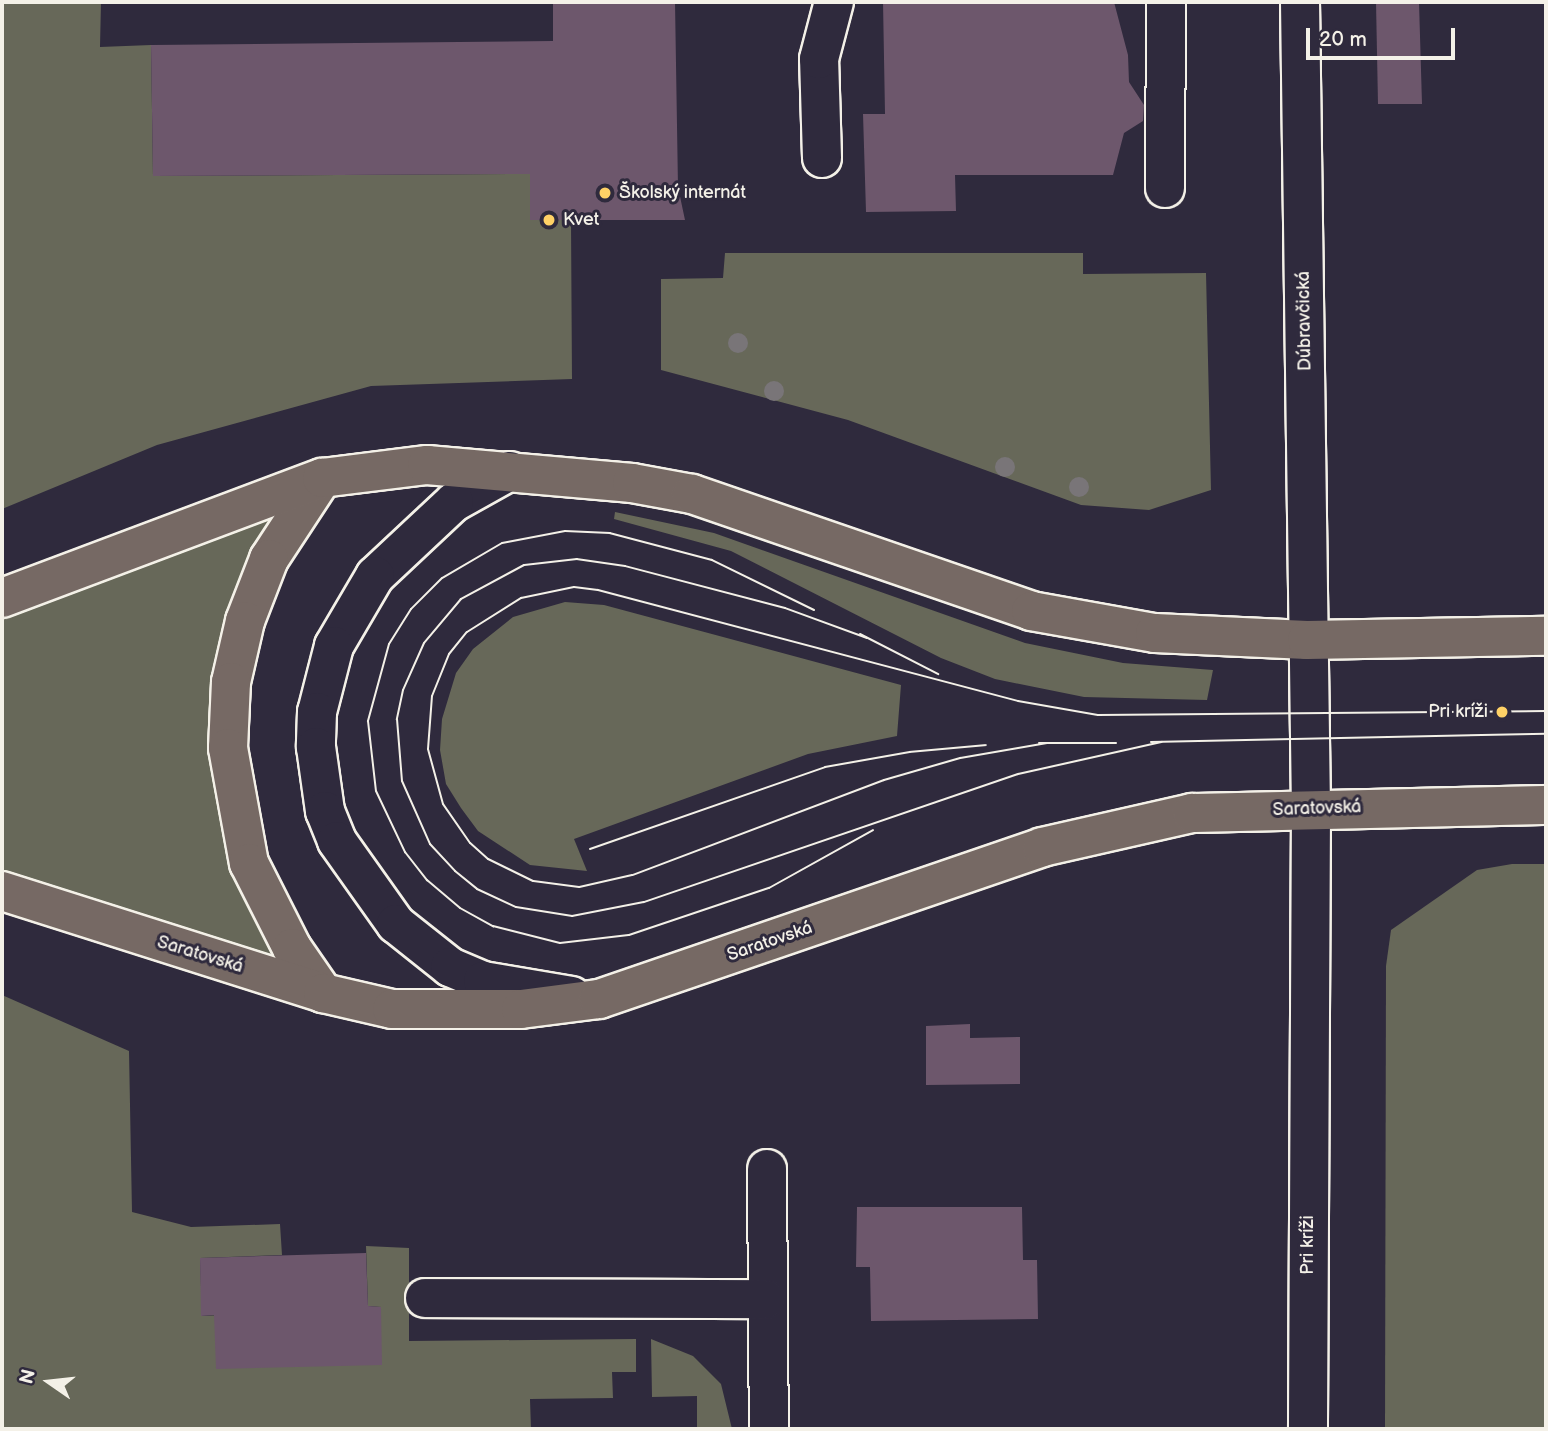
<!DOCTYPE html>
<meta charset="utf-8">
<style>
body{margin:0}
#map{position:relative;width:1548px;height:1431px;overflow:hidden;background:#2f2a3d;font-family:"Balsamiq Sans",sans-serif}
div>[style]{position:absolute}
.green>*{inset:0;background:#676859}
.building>*{inset:0;background:#6d576c}
.roads{filter:drop-shadow(2px 0 #f4f1e8) drop-shadow(-2px 0 #f4f1e8) drop-shadow(0 2px #f4f1e8) drop-shadow(0 -2px #f4f1e8)}
.minor>*{height:38px;margin:-19px;padding:0 19px;transform-origin:19px;border-radius:19px;background:#2f2a3d}
.major>*{height:38px;margin:-19px;padding:0 19px;transform-origin:19px;border-radius:19px;background:#766964}
.tram>*{height:2px;margin:-1px;padding:0 1px;transform-origin:1px;border-radius:1px;background:#f4f1e8}
.trees>*{width:20px;height:20px;margin:-10px;border-radius:50%;background:#797578}
.dots>*{width:19px;height:19px;translate:-50% -50%;box-sizing:border-box;border:4px solid #2f2a3d;border-radius:50%}
span{translate:-50% -50%;white-space:nowrap;text-align:center;line-height:1.15;-webkit-text-stroke:6px #2f2a3d;paint-order:stroke}
.poi-label{font-size:18px;color:#f4f1e8}
.left{translate:0 -50%;text-align:left}
.right{translate:-100% -50%;text-align:right}
.street-label{font-size:18px;color:#f4f1e8}
.frame{position:absolute;inset:0;border:4px solid #f4f1e8;pointer-events:none}
.north{position:absolute;left:14px;top:1347px;width:70px;height:70px;-webkit-text-stroke:5px #2f2a3d;paint-order:stroke;rotate:284deg;font-size:19px;font-weight:700;line-height:28px;text-align:center;color:#f4f1e8}
.north::after{content:'';display:block;margin:auto;width:24px;height:32px;background:#f4f1e8;clip-path:polygon(50% 0,100% 100%,50% 72%,0 100%)}
.scale{position:absolute;left:1306px;top:28px;width:149px;height:32px;box-sizing:border-box;border:4px solid #f4f1e8;border-top:0;padding-left:9px;font-size:21px;line-height:24px;white-space:nowrap;color:#f4f1e8;-webkit-text-stroke:5px #2f2a3d;paint-order:stroke}
</style>
<div id="map">
<div class="green">
<div style="clip-path:polygon(2px 2px,101px 2px,100px 47px,151px 45px,153px 176px,530px 174px,530px 220px,571px 220px,572px 379px,371px 386px,157px 445px,2px 509px)"></div>
<div style="clip-path:polygon(725px 253px,1083px 253px,1083px 274px,1206px 273px,1211px 490px,1149px 510px,1081px 505px,848px 420px,661px 370px,661px 279px,723px 278px)"></div>
<div style="clip-path:polygon(322px 478px,269px 559px,231px 781px,323px 993px,2px 891px,2px 598px)"></div>
<div style="clip-path:polygon(615px 512px,714px 533px,1025px 643px,1123px 663px,1213px 670px,1207px 700px,1084px 697px,995px 679px,941px 658px,731px 551px,614px 519px)"></div>
<div style="clip-path:polygon(565px 602px,604px 605px,901px 685px,897px 736px,808px 754px,574px 839px,587px 871px,530px 865px,478px 831px,461px 808px,446px 784px,440px 750px,442px 719px,456px 673px,473px 649px,513px 617px)"></div>
<div style="clip-path:polygon(1512px 864px,1546px 864px,1546px 1429px,1385px 1429px,1386px 966px,1391px 930px,1477px 870px)"></div>
<div style="clip-path:polygon(2px 995px,129px 1051px,132px 1212px,191px 1227px,280px 1224px,282px 1255px,200px 1258px,202px 1316px,381px 1307px,368px 1306px,366px 1246px,409px 1248px,409px 1341px,636px 1339px,636px 1372px,612px 1372px,613px 1398px,530px 1399px,531px 1429px,2px 1429px)"></div>
<div style="clip-path:polygon(651px 1339px,693px 1356px,721px 1384px,732px 1429px,697px 1429px,697px 1396px,652px 1397px)"></div>
</div>
<div class="building">
<div style="clip-path:polygon(553px 2px,675px 2px,678px 187px,685px 220px,530px 220px,530px 174px,153px 176px,151px 45px,553px 41px)"></div>
<div style="clip-path:polygon(883px 2px,1114px 2px,1128px 55px,1129px 82px,1144px 105px,1143px 121px,1124px 133px,1113px 175px,955px 175px,956px 211px,866px 212px,863px 114px,885px 114px)"></div>
<div style="clip-path:polygon(1376px 2px,1419px 2px,1422px 104px,1378px 104px)"></div>
<div style="clip-path:polygon(970px 1024px,970px 1038px,1020px 1037px,1020px 1084px,926px 1085px,926px 1026px)"></div>
<div style="clip-path:polygon(857px 1207px,1022px 1207px,1023px 1260px,1037px 1260px,1038px 1319px,871px 1321px,870px 1267px,856px 1267px)"></div>
<div style="clip-path:polygon(366px 1253px,368px 1306px,381px 1307px,382px 1365px,216px 1369px,214px 1315px,201px 1316px,200px 1258px)"></div>
</div>
<div class="roads">
<div class="minor">
<div style="left:1300px;top:2px;width:807px;rotate:89.22deg"></div>
<div style="left:1311px;top:809px;width:620px;rotate:90.28deg"></div>
<div style="left:822px;top:158px;width:99px;rotate:-91.7deg"></div>
<div style="left:819px;top:59px;width:59px;rotate:-75.3deg"></div>
<div style="left:1165px;top:188px;width:186px;rotate:-89.7deg"></div>
<div style="left:510px;top:471px;width:64px;rotate:151deg"></div>
<div style="left:454px;top:502px;width:108px;rotate:136.9deg"></div>
<div style="left:375px;top:576px;width:81px;rotate:120.4deg"></div>
<div style="left:334px;top:646px;width:68px;rotate:104.4deg"></div>
<div style="left:317px;top:712px;width:35px;rotate:92deg"></div>
<div style="left:316px;top:747px;width:65px;rotate:82deg"></div>
<div style="left:325px;top:811px;width:32px;rotate:68deg"></div>
<div style="left:337px;top:841px;width:102px;rotate:54.6deg"></div>
<div style="left:396px;top:924px;width:69px;rotate:38.5deg"></div>
<div style="left:450px;top:967px;width:36px;rotate:23deg"></div>
<div style="left:483px;top:981px;width:90px;rotate:9.6deg"></div>
<div style="left:767px;top:1169px;width:260px;rotate:89.6deg"></div>
<div style="left:425px;top:1298px;width:341px;rotate:0.2deg"></div>
</div>
<div class="major">
<div style="left:322px;top:478px;width:97px;rotate:123.2deg"></div>
<div style="left:269px;top:559px;width:66px;rotate:111.2deg"></div>
<div style="left:245px;top:621px;width:63px;rotate:102.9deg"></div>
<div style="left:231px;top:682px;width:66px;rotate:92.6deg"></div>
<div style="left:228px;top:748px;width:117px;rotate:79.7deg"></div>
<div style="left:249px;top:863px;width:95px;rotate:63.2deg"></div>
<div style="left:292px;top:948px;width:55px;rotate:55.4deg"></div>
<div style="left:2px;top:598px;width:342px;rotate:-20.6deg"></div>
<div style="left:322px;top:478px;width:106px;rotate:-7.1deg"></div>
<div style="left:427px;top:465px;width:206px;rotate:5deg"></div>
<div style="left:632px;top:483px;width:61px;rotate:10.4deg"></div>
<div style="left:692px;top:494px;width:359px;rotate:19deg"></div>
<div style="left:1031px;top:611px;width:126px;rotate:10.1deg"></div>
<div style="left:1155px;top:633px;width:152px;rotate:2.6deg"></div>
<div style="left:1307px;top:640px;width:239px;rotate:-1deg"></div>
<div style="left:2px;top:891px;width:337px;rotate:17.6deg"></div>
<div style="left:323px;top:993px;width:71px;rotate:13.1deg"></div>
<div style="left:392px;top:1009px;width:129px"></div>
<div style="left:521px;top:1009px;width:79px;rotate:-7.3deg"></div>
<div style="left:599px;top:999px;width:468px;rotate:-18.9deg"></div>
<div style="left:1042px;top:847px;width:154px;rotate:-12.8deg"></div>
<div style="left:1192px;top:813px;width:354px;rotate:-1.3deg"></div>
</div>
</div>
<div class="tram">
<div style="left:814px;top:610px;width:114px;rotate:-153.9deg"></div>
<div style="left:712px;top:560px;width:106px;rotate:-165.2deg"></div>
<div style="left:610px;top:533px;width:45px;rotate:-177.5deg"></div>
<div style="left:565px;top:531px;width:64px;rotate:169.2deg"></div>
<div style="left:502px;top:543px;width:69px;rotate:149.7deg"></div>
<div style="left:442px;top:578px;width:44px;rotate:135deg"></div>
<div style="left:411px;top:609px;width:41px;rotate:122.2deg"></div>
<div style="left:389px;top:644px;width:80px;rotate:105.3deg"></div>
<div style="left:368px;top:721px;width:70px;rotate:83.5deg"></div>
<div style="left:376px;top:791px;width:68px;rotate:64.6deg"></div>
<div style="left:405px;top:852px;width:36px;rotate:52deg"></div>
<div style="left:427px;top:880px;width:43px;rotate:40.3deg"></div>
<div style="left:460px;top:908px;width:38px;rotate:29deg"></div>
<div style="left:493px;top:926px;width:69px;rotate:14.2deg"></div>
<div style="left:560px;top:943px;width:69px;rotate:-6.6deg"></div>
<div style="left:629px;top:935px;width:148px;rotate:-18.6deg"></div>
<div style="left:769px;top:888px;width:119px;rotate:-29.1deg"></div>
<div style="left:860px;top:634px;width:88px;rotate:27.1deg"></div>
<div style="left:867px;top:638px;width:87px;rotate:-159.9deg"></div>
<div style="left:785px;top:608px;width:165px;rotate:-165.3deg"></div>
<div style="left:625px;top:566px;width:49px;rotate:-171.7deg"></div>
<div style="left:577px;top:559px;width:53px;rotate:173.5deg"></div>
<div style="left:524px;top:565px;width:72px;rotate:151.6deg"></div>
<div style="left:461px;top:599px;width:57px;rotate:130.1deg"></div>
<div style="left:424px;top:643px;width:51px;rotate:114.1deg"></div>
<div style="left:403px;top:690px;width:30px;rotate:102deg"></div>
<div style="left:397px;top:719px;width:62px;rotate:85.4deg"></div>
<div style="left:402px;top:781px;width:69px;rotate:66deg"></div>
<div style="left:430px;top:844px;width:37px;rotate:47deg"></div>
<div style="left:455px;top:871px;width:28px;rotate:39deg"></div>
<div style="left:477px;top:889px;width:43px;rotate:24.8deg"></div>
<div style="left:516px;top:907px;width:57px;rotate:9.1deg"></div>
<div style="left:572px;top:916px;width:73px;rotate:-11deg"></div>
<div style="left:644px;top:902px;width:395px;rotate:-18.9deg"></div>
<div style="left:1018px;top:774px;width:147px;rotate:-12.6deg"></div>
<div style="left:1151px;top:742px;width:395px;rotate:-1.2deg"></div>
<div style="left:1039px;top:743px;width:77px"></div>
<div style="left:1047px;top:743px;width:88px;rotate:170.2deg"></div>
<div style="left:960px;top:758px;width:79px;rotate:163.9deg"></div>
<div style="left:884px;top:780px;width:269px;rotate:159.3deg"></div>
<div style="left:632px;top:875px;width:54px;rotate:167.2deg"></div>
<div style="left:579px;top:887px;width:46px;rotate:-172.6deg"></div>
<div style="left:533px;top:881px;width:50px;rotate:-153.9deg"></div>
<div style="left:488px;top:859px;width:24px;rotate:-138deg"></div>
<div style="left:470px;top:843px;width:47px;rotate:-124.7deg"></div>
<div style="left:443px;top:804px;width:57px;rotate:-105.3deg"></div>
<div style="left:428px;top:749px;width:53px;rotate:-85.7deg"></div>
<div style="left:432px;top:696px;width:45px;rotate:-68deg"></div>
<div style="left:449px;top:654px;width:28px;rotate:-51deg"></div>
<div style="left:467px;top:632px;width:64px;rotate:-32.2deg"></div>
<div style="left:521px;top:598px;width:54px;rotate:-11.7deg"></div>
<div style="left:574px;top:587px;width:24px;rotate:7deg"></div>
<div style="left:598px;top:590px;width:434px;rotate:14.8deg"></div>
<div style="left:1018px;top:701px;width:81px;rotate:9.9deg"></div>
<div style="left:1098px;top:715px;width:448px;rotate:-0.5deg"></div>
<div style="left:590px;top:849px;width:249px;rotate:-19.2deg"></div>
<div style="left:825px;top:767px;width:86px;rotate:-10deg"></div>
<div style="left:910px;top:752px;width:76px;rotate:-5.3deg"></div>
</div>
<div class="trees">
<div style="left:738px;top:343px"></div>
<div style="left:774px;top:391px"></div>
<div style="left:1005px;top:467px"></div>
<div style="left:1079px;top:487px"></div>
</div>
<div class="dots">
<div style="left:605px;top:193px;background:#ffd166"></div>
<div style="left:549px;top:220px;background:#ffd166"></div>
<div style="left:1502px;top:712px;background:#ffd166"></div>
</div>
<div class="poi-label">
<span class="left" style="left:619px;top:193px">Školský internát</span>
<span class="left" style="left:563px;top:220px">Kvet</span>
<span class="right" style="left:1488px;top:712px">Pri kríži</span>
</div>
<div class="street-label">
<span style="left:1305px;top:321px;rotate:-91deg">Dúbravčická</span>
<span style="left:1317px;top:809px;rotate:-2deg">Saratovská</span>
<span style="left:770px;top:942px;rotate:-19deg">Saratovská</span>
<span style="left:200px;top:955px;rotate:17deg">Saratovská</span>
<span style="left:1308px;top:1245px;rotate:-90deg">Pri kríži</span>
</div>
<div class="frame"></div>
<div class="north">N</div>
<div class="scale">20 m</div>
</div>
